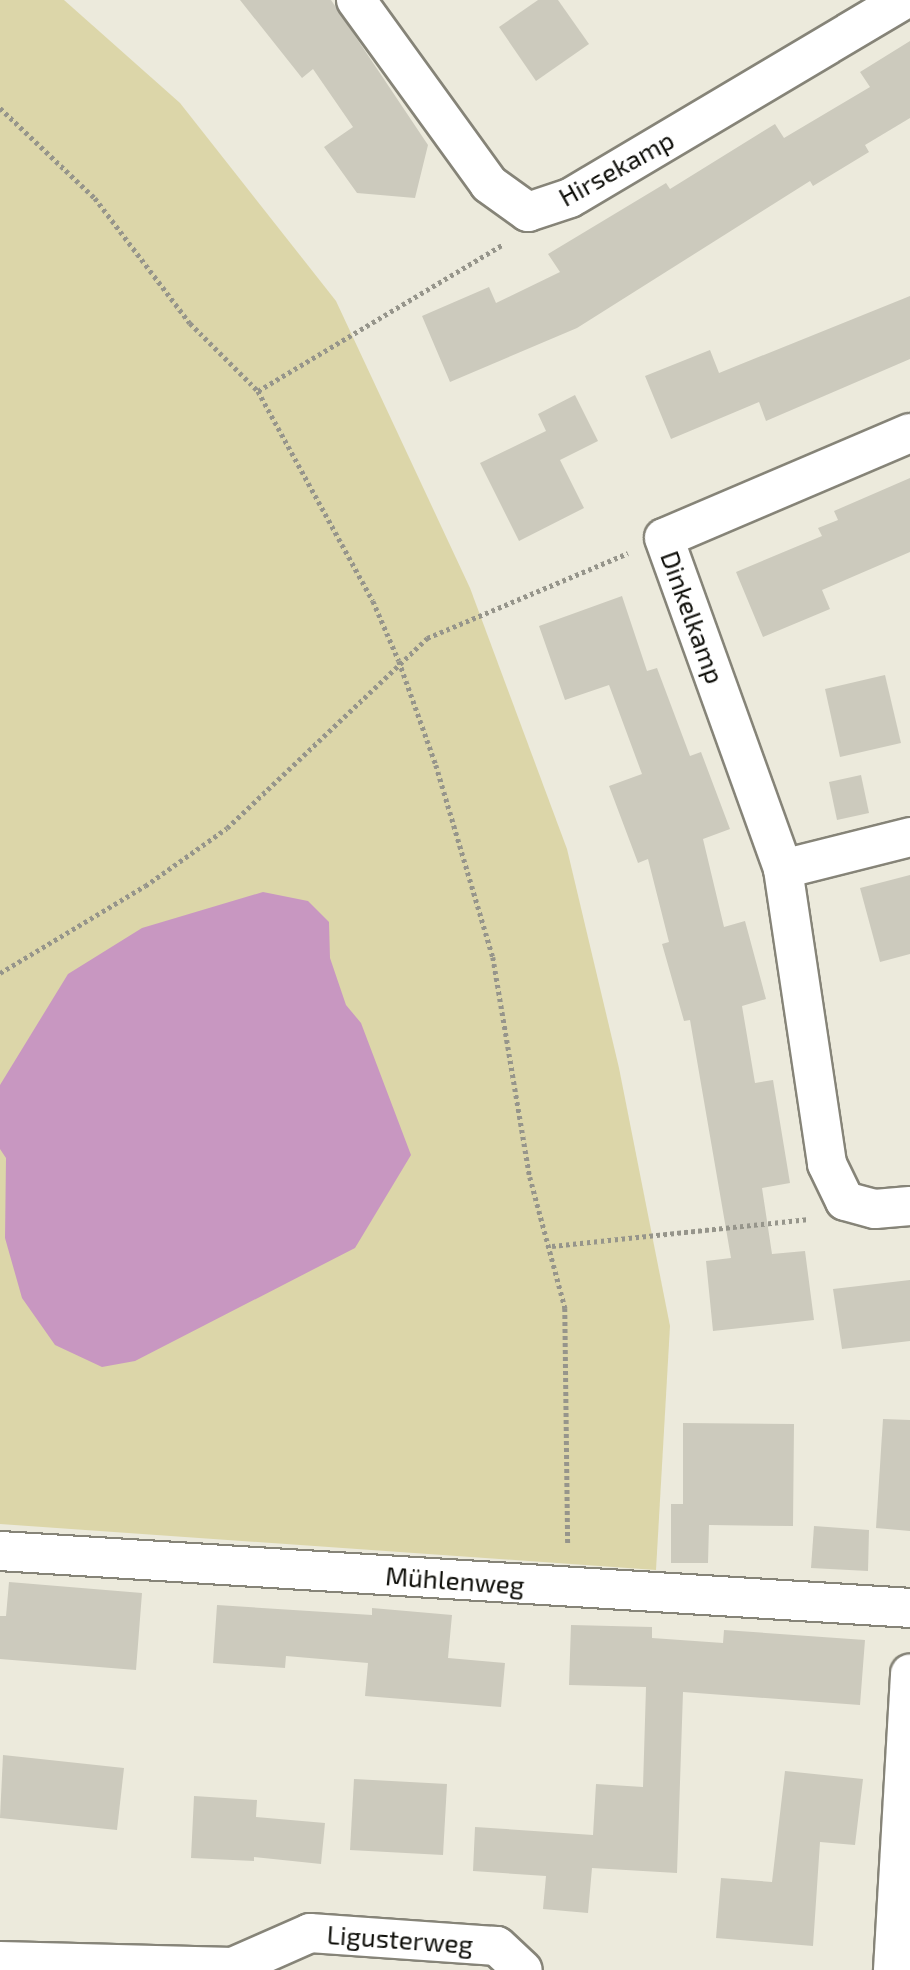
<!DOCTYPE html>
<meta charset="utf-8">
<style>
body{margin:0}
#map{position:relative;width:910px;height:1970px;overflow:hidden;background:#eceadc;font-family:"Exo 2",sans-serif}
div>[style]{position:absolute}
.green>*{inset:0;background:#dcd6a9}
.water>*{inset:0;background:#c897c1}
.building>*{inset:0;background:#cccabd}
.path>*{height:4.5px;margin-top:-2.25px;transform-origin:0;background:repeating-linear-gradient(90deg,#96958b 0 3.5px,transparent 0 7px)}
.roads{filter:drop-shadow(2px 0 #868478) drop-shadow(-2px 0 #868478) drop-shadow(0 2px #868478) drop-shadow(0 -2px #868478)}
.minor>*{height:38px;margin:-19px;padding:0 19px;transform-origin:19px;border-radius:19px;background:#fff}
span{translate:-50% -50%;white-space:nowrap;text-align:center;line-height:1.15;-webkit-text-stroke:5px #fff;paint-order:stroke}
.street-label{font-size:26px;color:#0e0e09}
</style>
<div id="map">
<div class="green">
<div style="clip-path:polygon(0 0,64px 0,180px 103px,336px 301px,470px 588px,567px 849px,619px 1068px,670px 1326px,656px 1570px,0 1524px)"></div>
</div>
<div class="water">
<div style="clip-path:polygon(263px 892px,308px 901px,329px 922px,330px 958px,346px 1005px,361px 1023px,411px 1155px,355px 1248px,135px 1361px,102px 1367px,55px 1345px,22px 1298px,5px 1238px,6px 1158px,0 1149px,0 1085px,68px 974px,142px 928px)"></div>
</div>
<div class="building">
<div style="clip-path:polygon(240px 0,331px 0,428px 145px,415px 198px,357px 193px,324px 147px,353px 127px,313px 69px,302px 78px)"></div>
<div style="clip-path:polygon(538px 0,558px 0,589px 44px,536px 81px,499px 27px)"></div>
<div style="clip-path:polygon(910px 41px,910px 118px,865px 145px,869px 152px,813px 186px,810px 181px,577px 328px,450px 382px,422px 316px,489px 287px,496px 303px,560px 272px,548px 254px,666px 183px,670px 189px,775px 124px,784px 138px,870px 87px,860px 72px)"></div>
<div style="clip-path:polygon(910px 296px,910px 359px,766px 421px,759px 402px,671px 439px,645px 376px,710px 350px,719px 373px)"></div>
<div style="clip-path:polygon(575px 395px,598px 441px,560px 460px,584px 508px,519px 541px,480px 463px,546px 431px,538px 414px)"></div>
<div style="clip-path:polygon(910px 478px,910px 552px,822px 590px,830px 609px,763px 637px,736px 572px,822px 536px,818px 528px,838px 520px,834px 511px)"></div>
<div style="clip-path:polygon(622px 596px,647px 671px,657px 668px,690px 756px,701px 752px,730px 829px,703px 839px,724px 927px,745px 921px,766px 999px,742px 1006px,755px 1083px,773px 1080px,790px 1183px,762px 1188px,772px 1254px,805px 1251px,814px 1320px,713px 1331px,706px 1261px,731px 1258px,690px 1020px,684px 1021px,662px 944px,669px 942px,648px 859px,638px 863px,609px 786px,642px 774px,609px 685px,565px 700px,539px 626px)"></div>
<div style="clip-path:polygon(885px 675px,901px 743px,840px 757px,825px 689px)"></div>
<div style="clip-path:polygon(861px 775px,869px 813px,837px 820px,829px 782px)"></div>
<div style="clip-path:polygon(910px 875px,910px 954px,880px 962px,860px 888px)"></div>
<div style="clip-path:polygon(910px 1280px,910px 1341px,842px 1349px,833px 1289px)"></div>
<div style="clip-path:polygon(883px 1419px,910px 1420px,910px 1531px,876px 1528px)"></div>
<div style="clip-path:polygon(683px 1423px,794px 1424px,793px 1526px,709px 1525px,708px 1563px,671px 1563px,671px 1504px,683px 1504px)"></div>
<div style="clip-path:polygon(814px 1526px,869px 1530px,868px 1571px,811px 1568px)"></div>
<div style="clip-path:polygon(9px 1582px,142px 1593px,136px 1670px,0 1659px,0 1616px,6px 1616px)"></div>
<div style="clip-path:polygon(217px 1605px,372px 1615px,372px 1608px,452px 1615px,448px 1658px,505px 1663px,501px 1707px,365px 1696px,368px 1663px,286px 1656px,285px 1668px,213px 1663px)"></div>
<div style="clip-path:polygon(571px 1625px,652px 1627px,652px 1638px,723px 1643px,724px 1630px,865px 1640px,860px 1705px,683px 1692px,677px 1873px,592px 1868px,588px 1913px,543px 1909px,546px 1876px,473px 1871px,475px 1827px,593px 1835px,596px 1784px,643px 1787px,646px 1687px,569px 1685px)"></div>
<div style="clip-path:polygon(3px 1755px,124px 1768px,117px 1830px,0 1818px)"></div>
<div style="clip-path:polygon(785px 1771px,863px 1779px,855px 1845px,820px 1842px,813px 1946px,716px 1938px,721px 1878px,772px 1882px)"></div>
<div style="clip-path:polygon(354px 1779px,447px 1784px,443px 1855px,350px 1850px)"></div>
<div style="clip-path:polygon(194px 1796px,257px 1800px,256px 1817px,325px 1823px,321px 1864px,254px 1857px,254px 1861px,191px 1858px)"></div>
</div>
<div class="path">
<div style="left:0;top:108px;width:131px;rotate:43.5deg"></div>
<div style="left:95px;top:198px;width:157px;rotate:52.8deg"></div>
<div style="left:190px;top:323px;width:96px;rotate:45deg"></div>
<div style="left:258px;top:391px;width:239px;rotate:61.3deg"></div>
<div style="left:373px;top:601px;width:65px;rotate:66.6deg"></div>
<div style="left:399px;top:661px;width:110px;rotate:70.4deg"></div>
<div style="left:436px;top:765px;width:200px;rotate:73.5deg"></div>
<div style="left:493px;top:957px;width:223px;rotate:80.5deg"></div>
<div style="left:530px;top:1177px;width:136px;rotate:75deg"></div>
<div style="left:565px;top:1308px;width:237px;rotate:89.3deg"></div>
<div style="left:258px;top:391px;width:284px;rotate:-30.9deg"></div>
<div style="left:0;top:973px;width:169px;rotate:-31deg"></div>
<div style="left:145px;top:886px;width:100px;rotate:-35.3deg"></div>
<div style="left:227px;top:828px;width:276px;rotate:-43.5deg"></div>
<div style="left:427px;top:638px;width:218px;rotate:-22.9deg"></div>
<div style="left:552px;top:1246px;width:256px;rotate:-6deg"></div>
</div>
<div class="roads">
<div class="minor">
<div style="left:356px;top:0;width:227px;rotate:54.1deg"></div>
<div style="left:489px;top:184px;width:48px;rotate:35.7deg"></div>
<div style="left:528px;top:212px;width:44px;rotate:-18.4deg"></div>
<div style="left:570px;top:198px;width:387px;rotate:-30.7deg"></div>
<div style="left:910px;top:433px;width:267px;rotate:156.9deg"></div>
<div style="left:664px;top:538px;width:352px;rotate:70.2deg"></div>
<div style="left:783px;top:869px;width:298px;rotate:81.5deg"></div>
<div style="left:827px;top:1164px;width:41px;rotate:64.1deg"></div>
<div style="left:845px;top:1201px;width:31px;rotate:15deg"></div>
<div style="left:875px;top:1209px;width:35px;rotate:-5deg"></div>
<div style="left:783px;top:869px;width:131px;rotate:-14.1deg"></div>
<div style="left:0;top:1551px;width:912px;rotate:3.58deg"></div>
<div style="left:0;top:1961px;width:233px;rotate:1.5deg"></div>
<div style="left:233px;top:1967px;width:84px;rotate:-23.8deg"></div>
<div style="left:310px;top:1933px;width:187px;rotate:4deg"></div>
<div style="left:497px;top:1946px;width:35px;rotate:43deg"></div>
<div style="left:893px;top:1970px;width:297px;rotate:-86.7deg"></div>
</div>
</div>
<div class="street-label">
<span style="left:616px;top:168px;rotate:-29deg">Hirsekamp</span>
<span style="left:693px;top:617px;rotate:70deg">Dinkelkamp</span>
<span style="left:455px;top:1580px;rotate:4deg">Mühlenweg</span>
<span style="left:400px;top:1939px;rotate:4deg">Ligusterweg</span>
</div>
</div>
